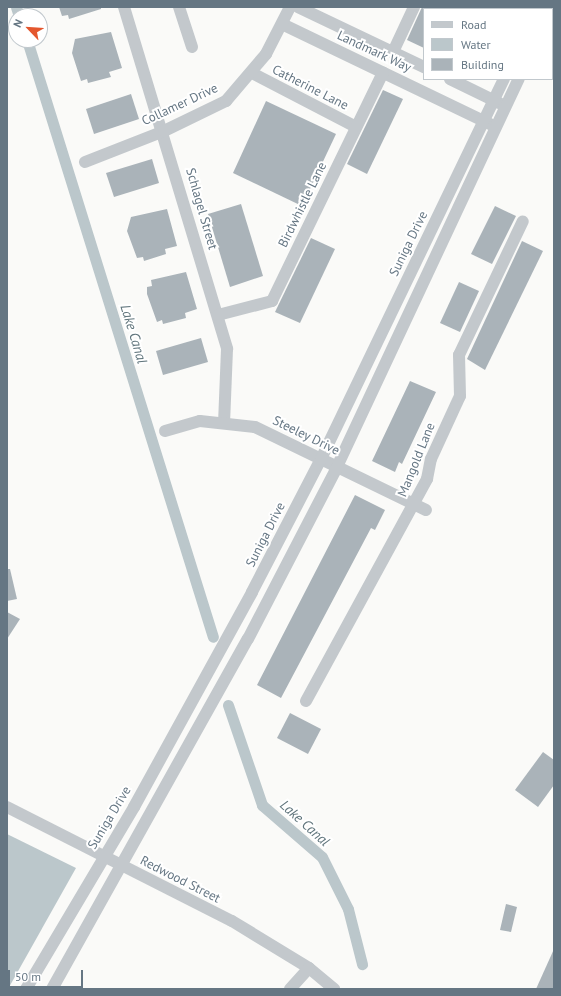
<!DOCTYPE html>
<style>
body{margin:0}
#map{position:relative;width:561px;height:996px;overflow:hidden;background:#fafaf8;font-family:"PT Sans",sans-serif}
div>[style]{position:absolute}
.water>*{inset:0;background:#bbc7cb}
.canal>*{height:11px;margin:-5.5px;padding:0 5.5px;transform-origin:5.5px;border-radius:5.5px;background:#bbc7cb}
.building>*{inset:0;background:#aab3b9}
.minor>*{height:12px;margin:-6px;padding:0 6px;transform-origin:6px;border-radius:6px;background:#c3c8cc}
span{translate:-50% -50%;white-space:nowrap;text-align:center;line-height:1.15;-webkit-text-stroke:4px #fff;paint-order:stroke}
.street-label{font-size:13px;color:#657683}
.water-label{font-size:14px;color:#60757c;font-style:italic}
.frame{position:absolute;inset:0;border:8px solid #657683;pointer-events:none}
.legend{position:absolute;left:423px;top:8px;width:130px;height:72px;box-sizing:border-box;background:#fff;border:1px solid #c1c8cd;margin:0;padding:5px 7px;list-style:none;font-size:12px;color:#657683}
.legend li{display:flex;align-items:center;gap:8px;height:20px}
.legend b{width:20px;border:1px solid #c1c8cd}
.north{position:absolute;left:8px;top:8px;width:40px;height:40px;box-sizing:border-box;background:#fff;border:1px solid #c1c8cd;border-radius:50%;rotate:295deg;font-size:11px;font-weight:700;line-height:16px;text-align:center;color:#657683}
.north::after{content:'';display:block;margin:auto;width:14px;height:18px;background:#e4572e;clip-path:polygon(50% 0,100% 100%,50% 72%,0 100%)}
.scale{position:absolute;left:8px;top:970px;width:75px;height:18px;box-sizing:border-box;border:2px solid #657683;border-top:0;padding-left:5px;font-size:12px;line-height:14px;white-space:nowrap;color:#657683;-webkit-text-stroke:3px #fff;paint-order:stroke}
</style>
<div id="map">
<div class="water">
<div style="clip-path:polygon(7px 834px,76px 868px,8px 989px,7px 989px)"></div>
</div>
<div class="canal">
<div style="left:16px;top:7px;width:9px;rotate:72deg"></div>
<div style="left:27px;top:40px;width:625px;rotate:72.7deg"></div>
<div style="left:228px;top:705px;width:106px;rotate:71.2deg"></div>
<div style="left:262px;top:805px;width:79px;rotate:40.9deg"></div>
<div style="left:322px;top:857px;width:58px;rotate:63.4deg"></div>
<div style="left:348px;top:909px;width:57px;rotate:75.7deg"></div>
</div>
<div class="building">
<div style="clip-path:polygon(59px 7px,101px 7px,101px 9px,69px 19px,68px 15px,62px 16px)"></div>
<div style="clip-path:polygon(422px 7px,424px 7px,424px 48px,407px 40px)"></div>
<div style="clip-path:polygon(111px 32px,122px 68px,109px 72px,111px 77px,88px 83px,87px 79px,81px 81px,72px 53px,75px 39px)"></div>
<div style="clip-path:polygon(383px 90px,403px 99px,367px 174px,347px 164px)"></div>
<div style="clip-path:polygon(131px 94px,139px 119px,94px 134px,86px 109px)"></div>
<div style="clip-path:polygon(266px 101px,336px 134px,302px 206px,233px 173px)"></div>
<div style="clip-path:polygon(152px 159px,159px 183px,114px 197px,106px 173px)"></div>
<div style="clip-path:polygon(241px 204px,263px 276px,230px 287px,208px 214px)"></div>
<div style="clip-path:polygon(495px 206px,516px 216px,492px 264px,471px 254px)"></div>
<div style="clip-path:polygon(167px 209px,177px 246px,165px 249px,166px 254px,144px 261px,143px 257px,137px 258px,127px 231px,131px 217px)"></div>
<div style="clip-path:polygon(311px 238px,335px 249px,300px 323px,275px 312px)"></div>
<div style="clip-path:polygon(522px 241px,543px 251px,485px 370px,467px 359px)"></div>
<div style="clip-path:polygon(186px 272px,197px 309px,185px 313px,186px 318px,163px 324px,162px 320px,157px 322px,147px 294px,147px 287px,152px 286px,151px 280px)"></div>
<div style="clip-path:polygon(459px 282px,479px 291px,460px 332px,440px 323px)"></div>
<div style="clip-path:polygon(201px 338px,208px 362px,163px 375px,156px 351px)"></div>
<div style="clip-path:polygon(410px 381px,436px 392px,402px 464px,399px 462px,395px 472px,372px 461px)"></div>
<div style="clip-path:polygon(355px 495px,385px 510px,375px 530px,371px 528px,281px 698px,257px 685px)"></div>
<div style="clip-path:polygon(7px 569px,10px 569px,17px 599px,7px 601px)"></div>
<div style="clip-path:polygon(7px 612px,20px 619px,7px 639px)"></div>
<div style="clip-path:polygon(290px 713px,321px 729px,308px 754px,277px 738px)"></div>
<div style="clip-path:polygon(543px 752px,554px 760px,554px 785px,538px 807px,515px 790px)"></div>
<div style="clip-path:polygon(506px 904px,517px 907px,511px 932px,500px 930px)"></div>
<div style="clip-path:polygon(554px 949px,554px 989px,536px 989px)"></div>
</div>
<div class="minor">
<div style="left:124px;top:7px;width:357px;rotate:73.2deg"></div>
<div style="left:227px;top:349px;width:74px;rotate:92.3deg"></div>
<div style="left:179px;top:7px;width:42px;rotate:72deg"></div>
<div style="left:298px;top:7px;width:140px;rotate:25.5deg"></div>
<div style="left:536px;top:9px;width:2px;rotate:-63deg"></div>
<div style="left:552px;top:13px;width:4px;rotate:-63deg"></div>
<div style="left:282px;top:24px;width:231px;rotate:25.7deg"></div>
<div style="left:393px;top:52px;width:50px;rotate:-65deg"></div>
<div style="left:252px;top:73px;width:117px;rotate:27.4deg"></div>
<div style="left:450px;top:79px;width:55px;rotate:26.1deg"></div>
<div style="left:85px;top:162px;width:85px;rotate:-21.4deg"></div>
<div style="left:164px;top:131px;width:69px;rotate:-25.8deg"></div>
<div style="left:226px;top:101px;width:62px;rotate:-49.6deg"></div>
<div style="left:266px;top:54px;width:53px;rotate:-62.9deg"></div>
<div style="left:218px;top:315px;width:56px;rotate:-14.5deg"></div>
<div style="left:272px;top:301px;width:254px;rotate:-64.1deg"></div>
<div style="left:165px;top:431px;width:36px;rotate:-16deg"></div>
<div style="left:200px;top:421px;width:55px;rotate:6.2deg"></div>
<div style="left:255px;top:427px;width:190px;rotate:25.9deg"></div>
<div style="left:306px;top:701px;width:253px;rotate:-61.4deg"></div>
<div style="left:427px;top:479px;width:20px;rotate:-79deg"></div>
<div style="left:431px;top:459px;width:69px;rotate:-65.3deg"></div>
<div style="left:460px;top:396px;width:41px;rotate:-91.4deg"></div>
<div style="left:459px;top:355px;width:148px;rotate:-64.5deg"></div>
<div style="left:7px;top:807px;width:252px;rotate:26.9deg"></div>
<div style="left:232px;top:921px;width:90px;rotate:31.4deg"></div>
<div style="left:309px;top:968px;width:33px;rotate:40deg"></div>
<div style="left:26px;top:989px;width:212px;rotate:-59.3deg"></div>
<div style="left:134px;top:807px;width:245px;rotate:-61.2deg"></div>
<div style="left:252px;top:592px;width:150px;rotate:-62.6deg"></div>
<div style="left:321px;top:459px;width:422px;rotate:-64.3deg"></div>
<div style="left:52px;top:989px;width:401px;rotate:-60.8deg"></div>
<div style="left:248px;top:639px;width:189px;rotate:-62.6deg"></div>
<div style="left:335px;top:471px;width:433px;rotate:-64.9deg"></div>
<div style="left:290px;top:989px;width:28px;rotate:-48deg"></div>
</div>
<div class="street-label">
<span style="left:374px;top:52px;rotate:25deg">Landmark Way</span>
<span style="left:310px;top:88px;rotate:27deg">Catherine Lane</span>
<span style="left:180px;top:105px;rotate:-25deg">Collamer Drive</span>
<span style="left:303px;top:205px;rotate:-64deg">Birdwhistle Lane</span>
<span style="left:201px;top:209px;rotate:74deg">Schlagel Street</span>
<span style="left:409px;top:244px;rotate:-64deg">Suniga Drive</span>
<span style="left:306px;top:436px;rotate:26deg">Steeley Drive</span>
<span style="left:417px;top:460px;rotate:-68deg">Mangold Lane</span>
<span style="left:266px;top:535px;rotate:-63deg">Suniga Drive</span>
<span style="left:110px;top:818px;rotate:-59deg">Suniga Drive</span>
<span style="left:180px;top:880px;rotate:27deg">Redwood Street</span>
</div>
<div class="water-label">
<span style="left:134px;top:334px;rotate:73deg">Lake Canal</span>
<span style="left:305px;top:823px;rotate:42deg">Lake Canal</span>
</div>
<div class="frame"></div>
<ul class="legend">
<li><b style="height:5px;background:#c3c8cc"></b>Road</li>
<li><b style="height:11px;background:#bbc7cb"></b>Water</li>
<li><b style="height:11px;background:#aab3b9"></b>Building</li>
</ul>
<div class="north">N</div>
<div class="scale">50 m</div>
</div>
